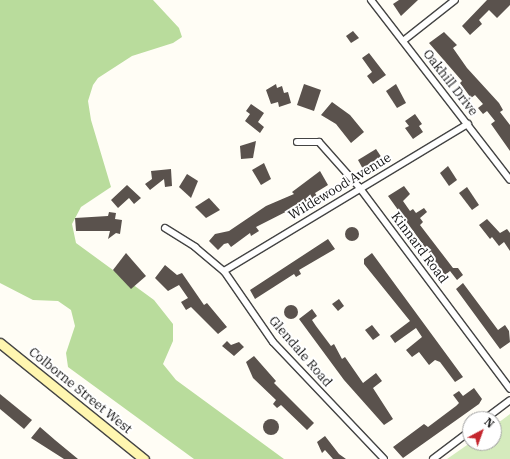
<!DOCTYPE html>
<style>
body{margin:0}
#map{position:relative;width:510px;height:459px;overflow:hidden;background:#fffdf5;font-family:"IBM Plex Serif",serif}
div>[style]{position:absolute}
.green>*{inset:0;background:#d5ebbd}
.forest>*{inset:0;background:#b9dc9c}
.building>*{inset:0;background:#5a524d}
.round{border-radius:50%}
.roads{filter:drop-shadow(1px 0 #444) drop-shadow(-1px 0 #444) drop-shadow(0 1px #444) drop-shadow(0 -1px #444)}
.minor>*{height:6px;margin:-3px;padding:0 3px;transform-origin:3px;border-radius:3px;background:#fff}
.secondary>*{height:9px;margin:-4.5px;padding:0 4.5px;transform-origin:4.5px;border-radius:4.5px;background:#fff6b0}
span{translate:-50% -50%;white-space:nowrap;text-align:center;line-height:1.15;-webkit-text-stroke:4px #fff;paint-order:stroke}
.street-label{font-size:13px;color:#111}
.north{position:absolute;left:462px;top:411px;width:40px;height:40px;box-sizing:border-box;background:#fff;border:1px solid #a0a0a0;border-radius:50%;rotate:41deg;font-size:11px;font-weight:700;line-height:16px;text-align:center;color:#111}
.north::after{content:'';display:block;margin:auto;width:14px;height:18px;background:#c4262e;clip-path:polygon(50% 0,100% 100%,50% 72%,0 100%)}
</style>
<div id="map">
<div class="green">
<div style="clip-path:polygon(510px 414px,510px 459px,447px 459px,470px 443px,494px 443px,494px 426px)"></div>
</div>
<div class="forest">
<div style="clip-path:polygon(0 0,153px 0,179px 28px,182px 37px,173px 43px,132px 56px,98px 78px,93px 85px,88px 101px,91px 120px,111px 187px,81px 207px,72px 224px,76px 243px,154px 300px,173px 324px,173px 341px,163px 364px,176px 380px,284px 459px,194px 459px,68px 367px,66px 353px,75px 326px,71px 310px,58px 301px,33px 300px,0 283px)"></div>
</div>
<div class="building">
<div style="clip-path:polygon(399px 0,418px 0,401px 16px,393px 4px)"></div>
<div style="clip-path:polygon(487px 0,510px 0,510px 5px,497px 18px,489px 10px,479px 20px,482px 24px,470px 35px,462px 26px)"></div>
<div style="clip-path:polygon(353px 31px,359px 38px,351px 43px,346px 36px)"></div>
<div style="clip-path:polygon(444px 32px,457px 45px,453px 48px,467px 68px,499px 103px,503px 110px,500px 112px,510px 125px,510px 151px,491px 124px,495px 121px,487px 111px,483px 114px,478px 108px,483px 104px,475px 95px,471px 98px,460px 83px,462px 81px,429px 43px)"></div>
<div style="clip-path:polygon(369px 53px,386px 75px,373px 84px,367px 76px,372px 72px,362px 58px)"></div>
<div style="clip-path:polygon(276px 84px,277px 88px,282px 86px,284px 93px,288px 92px,291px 103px,279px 107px,278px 102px,271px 104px,266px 90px)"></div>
<div style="clip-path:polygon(304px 84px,321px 90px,314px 111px,297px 105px)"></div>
<div style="clip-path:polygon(396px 84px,406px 103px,397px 108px,386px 91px)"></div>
<div style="clip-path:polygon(332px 102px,350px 115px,364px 132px,351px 143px,336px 124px,321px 115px)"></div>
<div style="clip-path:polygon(251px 104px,264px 113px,258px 122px,264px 127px,260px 133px,245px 121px,250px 114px,246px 111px)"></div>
<div style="clip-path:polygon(415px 114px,422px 124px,419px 126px,423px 132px,413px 139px,405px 128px,409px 126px,405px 121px)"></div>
<div style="clip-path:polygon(256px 141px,253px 158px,241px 159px,240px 146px)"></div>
<div style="clip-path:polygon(376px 149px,382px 158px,363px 169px,358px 160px)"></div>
<div style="clip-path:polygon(264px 163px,271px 179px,261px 185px,252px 170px)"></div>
<div style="clip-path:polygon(448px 166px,457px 180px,449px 186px,440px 173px)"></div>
<div style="clip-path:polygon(171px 169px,172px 186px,165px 187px,164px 179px,150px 190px,145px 184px,152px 179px,151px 171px)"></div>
<div style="clip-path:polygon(320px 171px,328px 185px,315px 193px,317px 196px,256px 227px,259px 231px,251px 236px,250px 233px,231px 247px,228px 243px,224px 244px,218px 250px,209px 241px,215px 234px,229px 231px,266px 206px,294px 194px,292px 192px)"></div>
<div style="clip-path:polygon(187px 174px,198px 181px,191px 198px,179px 187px)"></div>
<div style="clip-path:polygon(127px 185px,141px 198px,134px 204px,129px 198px,118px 208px,111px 200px)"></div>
<div style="clip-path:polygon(404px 186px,410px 194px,403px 201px,410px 211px,413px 209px,416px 213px,424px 208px,427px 212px,420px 218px,423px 222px,420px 225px,453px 268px,458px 268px,463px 275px,457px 280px,450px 271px,445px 275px,388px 196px)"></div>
<div style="clip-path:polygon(467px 187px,479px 205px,472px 210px,459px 193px)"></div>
<div style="clip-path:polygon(209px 198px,220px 210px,206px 218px,195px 207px)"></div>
<div style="clip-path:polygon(109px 212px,116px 213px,115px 219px,122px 220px,120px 234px,116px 233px,108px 239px,110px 231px,76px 231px,75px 218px,108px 216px)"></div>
<div style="clip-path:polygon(487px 219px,500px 233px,507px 229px,510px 233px,510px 251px,504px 242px,499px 246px,492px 237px,490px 239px,479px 225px)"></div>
<div class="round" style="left:345px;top:227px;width:14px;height:14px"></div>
<div style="clip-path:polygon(328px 239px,335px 249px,299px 270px,301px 274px,296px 277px,294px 274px,255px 299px,250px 290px)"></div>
<div style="clip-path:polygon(126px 253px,146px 276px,131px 289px,113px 270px)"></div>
<div style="clip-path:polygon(372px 253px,463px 377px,455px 382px,440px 362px,435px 360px,429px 365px,419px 352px,412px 357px,406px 350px,422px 337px,416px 328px,395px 343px,390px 336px,410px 321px,364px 264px,364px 259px)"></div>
<div style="clip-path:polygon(165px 265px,177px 275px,182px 273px,204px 305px,207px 303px,227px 327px,218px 334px,191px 307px,186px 310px,181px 302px,188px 298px,179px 285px,168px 291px,155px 278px)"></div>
<div style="clip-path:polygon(463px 283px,498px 330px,505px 325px,509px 331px,510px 342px,500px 349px,456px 289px)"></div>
<div style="clip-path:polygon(339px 299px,344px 306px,338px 311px,332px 304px)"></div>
<div class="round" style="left:284px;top:305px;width:14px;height:14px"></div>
<div style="clip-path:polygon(312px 309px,317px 316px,312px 320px,316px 326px,331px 346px,334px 344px,342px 359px,345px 357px,363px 383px,376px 373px,382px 381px,373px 388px,393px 419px,384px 425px,344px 380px,299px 319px)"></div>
<div style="clip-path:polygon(372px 325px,380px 335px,373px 340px,365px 330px)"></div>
<div style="clip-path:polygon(227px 341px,231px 345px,239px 342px,244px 347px,234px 356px,222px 346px)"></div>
<div style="clip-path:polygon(254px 356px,276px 381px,274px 383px,314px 423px,307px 430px,281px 405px,277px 408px,273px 404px,276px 400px,253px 378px,246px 362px)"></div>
<div style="clip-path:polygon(474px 388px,482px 399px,479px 404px,403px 458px,393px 447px,424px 424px,428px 427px,456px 406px,459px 403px,453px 395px,459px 391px,463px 396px)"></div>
<div style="clip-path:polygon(0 394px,32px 420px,24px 429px,0 409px)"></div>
<div class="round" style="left:263px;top:419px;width:16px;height:16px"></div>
<div style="clip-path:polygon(40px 427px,55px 440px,78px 459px,64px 459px,31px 438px)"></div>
<div style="clip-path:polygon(325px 436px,339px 454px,346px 459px,333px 459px,325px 450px,322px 453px,317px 442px)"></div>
</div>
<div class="roads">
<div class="minor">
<div style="left:371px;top:0;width:227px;rotate:52.3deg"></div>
<div style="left:403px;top:41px;width:66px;rotate:-38.3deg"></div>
<div style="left:297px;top:142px;width:22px"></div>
<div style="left:319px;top:142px;width:60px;rotate:48.4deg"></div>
<div style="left:359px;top:187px;width:252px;rotate:53.2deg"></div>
<div style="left:165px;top:228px;width:36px;rotate:32deg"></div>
<div style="left:195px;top:247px;width:38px;rotate:40deg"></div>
<div style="left:224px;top:271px;width:86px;rotate:55.4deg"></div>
<div style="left:273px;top:342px;width:161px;rotate:46.5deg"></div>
<div style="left:224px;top:271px;width:285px;rotate:-31.1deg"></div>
<div style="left:485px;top:419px;width:31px;rotate:-37deg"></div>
<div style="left:433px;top:459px;width:46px;rotate:-37.1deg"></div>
</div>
<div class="secondary">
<div style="left:0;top:343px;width:185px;rotate:38.9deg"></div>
</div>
</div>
<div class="street-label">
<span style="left:450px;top:83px;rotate:52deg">Oakhill Drive</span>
<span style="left:340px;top:187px;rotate:-31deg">Wildewood Avenue</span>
<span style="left:419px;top:248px;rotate:53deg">Kinnard Road</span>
<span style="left:300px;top:352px;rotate:49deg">Glendale Road</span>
<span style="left:80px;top:391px;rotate:39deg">Colborne Street West</span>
</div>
<div class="north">N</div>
</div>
